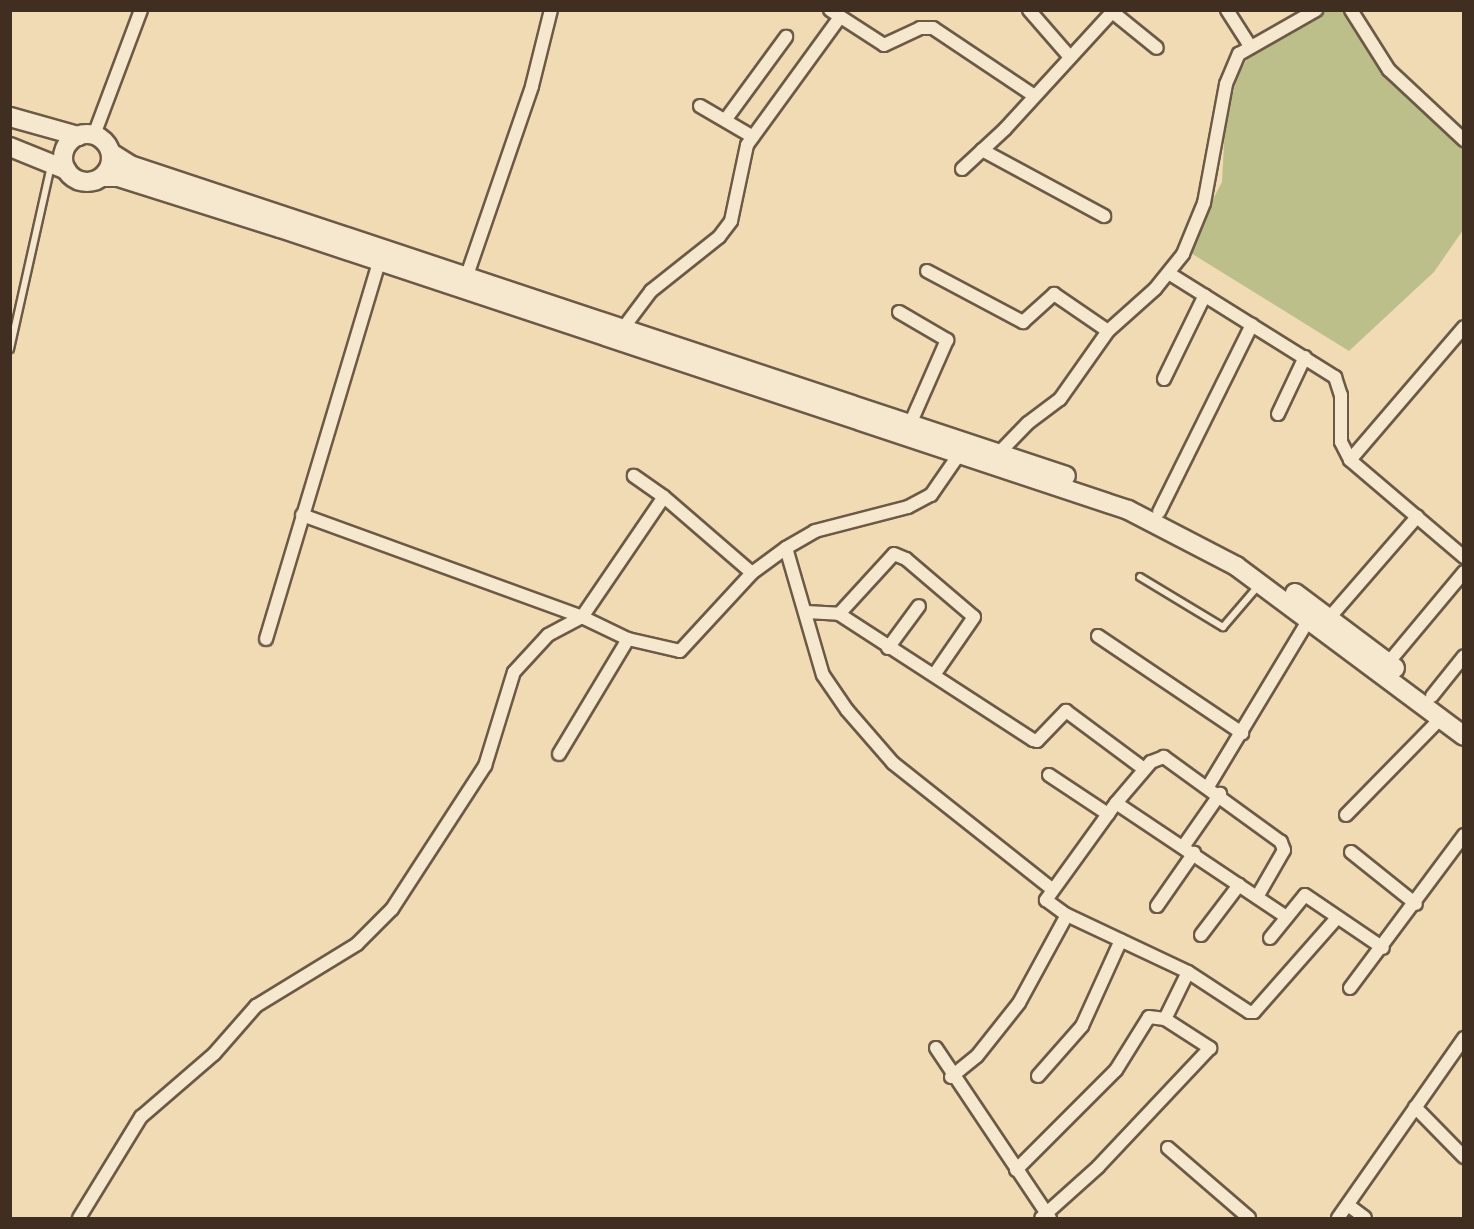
<!DOCTYPE html>
<style>
body{margin:0}
#map{position:relative;width:1474px;height:1229px;overflow:hidden;background:#f1dbb5;font-family:"Libre Bodoni",serif}
div>[style]{position:absolute}
.green>*{inset:0;background:#bdbf8b}
.roads{filter:drop-shadow(2px 0 #6c5a46) drop-shadow(-2px 0 #6c5a46) drop-shadow(0 2px #6c5a46) drop-shadow(0 -2px #6c5a46)}
.lane>*{height:6px;margin:-3px;padding:0 3px;transform-origin:3px;border-radius:3px;background:#f6e8cf}
.street>*{height:12px;margin:-6px;padding:0 6px;transform-origin:6px;border-radius:6px;background:#f6e8cf}
.secondary>*{height:18px;margin:-9px;padding:0 9px;transform-origin:9px;border-radius:9px;background:#f6e8cf}
.secondary>.ring{margin:-9px;padding:0;box-sizing:content-box;background:none;border:18px solid #f6e8cf;border-radius:50%}
span{translate:-50% -50%;white-space:nowrap;text-align:center;line-height:1.15;-webkit-text-stroke:4.5px #f6e8cf;paint-order:stroke}
.frame{position:absolute;inset:0;border:12px solid #402f21;pointer-events:none}
</style>
<div id="map">
<div class="green">
<div style="clip-path:polygon(1320px 11px,1345px 11px,1380px 67px,1463px 141px,1463px 230px,1434px 272px,1349px 351px,1186px 250px,1222px 182px,1225px 124px,1238px 73px,1257px 44px)"></div>
</div>
<div class="roads">
<div class="lane">
<div style="left:10px;top:349px;width:188px;rotate:-77.4deg"></div>
<div style="left:1140px;top:577px;width:97px;rotate:31.1deg"></div>
<div style="left:1223px;top:627px;width:55px;rotate:-49.4deg"></div>
</div>
<div class="street">
<div style="left:830px;top:10px;width:64px;rotate:32.9deg"></div>
<div style="left:884px;top:45px;width:40px;rotate:-25deg"></div>
<div style="left:920px;top:28px;width:13px"></div>
<div style="left:933px;top:28px;width:120px;rotate:33.8deg"></div>
<div style="left:1029px;top:10px;width:61px;rotate:49deg"></div>
<div style="left:1110px;top:10px;width:60px;rotate:39deg"></div>
<div style="left:1227px;top:10px;width:43px;rotate:57.4deg"></div>
<div style="left:1351px;top:10px;width:71px;rotate:57.7deg"></div>
<div style="left:1389px;top:70px;width:103px;rotate:43deg"></div>
<div style="left:700px;top:106px;width:61px;rotate:30.3deg"></div>
<div style="left:726px;top:119px;width:102px;rotate:-53.8deg"></div>
<div style="left:94px;top:135px;width:134px;rotate:-69.4deg"></div>
<div style="left:982px;top:150px;width:139px;rotate:28.4deg"></div>
<div style="left:962px;top:169px;width:59px;rotate:-42.9deg"></div>
<div style="left:1005px;top:129px;width:161px;rotate:-47.5deg"></div>
<div style="left:927px;top:271px;width:109px;rotate:28deg"></div>
<div style="left:1023px;top:322px;width:42px;rotate:-42.1deg"></div>
<div style="left:1054px;top:294px;width:65px;rotate:34.4deg"></div>
<div style="left:1170px;top:274px;width:195px;rotate:32deg"></div>
<div style="left:1335px;top:377px;width:19px;rotate:72deg"></div>
<div style="left:1341px;top:395px;width:47px;rotate:90deg"></div>
<div style="left:1341px;top:442px;width:20px;rotate:63deg"></div>
<div style="left:1350px;top:460px;width:150px;rotate:40.4deg"></div>
<div style="left:464px;top:284px;width:209px;rotate:-71deg"></div>
<div style="left:532px;top:86px;width:78px;rotate:-76deg"></div>
<div style="left:899px;top:312px;width:56px;rotate:30.3deg"></div>
<div style="left:947px;top:340px;width:90px;rotate:113.7deg"></div>
<div style="left:618px;top:335px;width:55px;rotate:-53.1deg"></div>
<div style="left:651px;top:291px;width:87px;rotate:-38.5deg"></div>
<div style="left:719px;top:237px;width:20px;rotate:-53deg"></div>
<div style="left:731px;top:221px;width:78px;rotate:-78.1deg"></div>
<div style="left:747px;top:145px;width:158px;rotate:-54deg"></div>
<div style="left:1164px;top:379px;width:93px;rotate:-64deg"></div>
<div style="left:1278px;top:414px;width:63px;rotate:-64.7deg"></div>
<div style="left:995px;top:457px;width:47px;rotate:-45.9deg"></div>
<div style="left:1028px;top:423px;width:40px;rotate:-37deg"></div>
<div style="left:1060px;top:399px;width:83px;rotate:-54.8deg"></div>
<div style="left:1108px;top:331px;width:63px;rotate:-41.8deg"></div>
<div style="left:1155px;top:289px;width:45px;rotate:-51.3deg"></div>
<div style="left:1183px;top:254px;width:55px;rotate:-67.6deg"></div>
<div style="left:1204px;top:203px;width:121px;rotate:-79.5deg"></div>
<div style="left:1226px;top:84px;width:33px;rotate:-67deg"></div>
<div style="left:1239px;top:54px;width:89px;rotate:-29.7deg"></div>
<div style="left:1350px;top:460px;width:175px;rotate:-49.4deg"></div>
<div style="left:664px;top:497px;width:116px;rotate:40.8deg"></div>
<div style="left:1159px;top:512px;width:209px;rotate:-63.6deg"></div>
<div style="left:302px;top:515px;width:298px;rotate:20deg"></div>
<div style="left:582px;top:617px;width:51px;rotate:25.6deg"></div>
<div style="left:628px;top:639px;width:53px;rotate:13deg"></div>
<div style="left:680px;top:651px;width:106px;rotate:-47.3deg"></div>
<div style="left:752px;top:573px;width:42px;rotate:-36.3deg"></div>
<div style="left:786px;top:548px;width:34px;rotate:-30deg"></div>
<div style="left:815px;top:531px;width:96px;rotate:-14.5deg"></div>
<div style="left:908px;top:507px;width:26px;rotate:-28deg"></div>
<div style="left:931px;top:495px;width:55px;rotate:-55.4deg"></div>
<div style="left:786px;top:548px;width:132px;rotate:73.8deg"></div>
<div style="left:823px;top:675px;width:42px;rotate:55.6deg"></div>
<div style="left:847px;top:710px;width:70px;rotate:49deg"></div>
<div style="left:893px;top:763px;width:203px;rotate:38.4deg"></div>
<div style="left:806px;top:612px;width:33px;rotate:3deg"></div>
<div style="left:839px;top:614px;width:231px;rotate:33deg"></div>
<div style="left:1033px;top:740px;width:4px;rotate:14deg"></div>
<div style="left:1037px;top:741px;width:42px;rotate:-46deg"></div>
<div style="left:1066px;top:711px;width:97px;rotate:36.6deg"></div>
<div style="left:839px;top:614px;width:81px;rotate:-47.5deg"></div>
<div style="left:894px;top:554px;width:13px;rotate:23deg"></div>
<div style="left:906px;top:559px;width:89px;rotate:40.5deg"></div>
<div style="left:974px;top:617px;width:70px;rotate:124.6deg"></div>
<div style="left:1330px;top:617px;width:133px;rotate:-49deg"></div>
<div style="left:1098px;top:636px;width:174px;rotate:34deg"></div>
<div style="left:266px;top:639px;width:394px;rotate:-73.3deg"></div>
<div style="left:888px;top:648px;width:52px;rotate:-53.6deg"></div>
<div style="left:1388px;top:663px;width:119px;rotate:-50.1deg"></div>
<div style="left:1432px;top:696px;width:51px;rotate:-51.3deg"></div>
<div style="left:559px;top:754px;width:134px;rotate:-59deg"></div>
<div style="left:1049px;top:775px;width:71px;rotate:33.5deg"></div>
<div style="left:1209px;top:785px;width:200px;rotate:-58.9deg"></div>
<div style="left:1116px;top:803px;width:205px;rotate:33.8deg"></div>
<div style="left:1346px;top:815px;width:136px;rotate:-45.6deg"></div>
<div style="left:1183px;top:847px;width:65px;rotate:-55.1deg"></div>
<div style="left:1351px;top:852px;width:83px;rotate:38.7deg"></div>
<div style="left:1257px;top:897px;width:54px;rotate:-60.1deg"></div>
<div style="left:1284px;top:850px;width:9px;rotate:-111deg"></div>
<div style="left:1281px;top:842px;width:145px;rotate:-144deg"></div>
<div style="left:1164px;top:757px;width:14px;rotate:159deg"></div>
<div style="left:1151px;top:762px;width:54px;rotate:130.5deg"></div>
<div style="left:1116px;top:803px;width:120px;rotate:125.8deg"></div>
<div style="left:1046px;top:900px;width:26px;rotate:36deg"></div>
<div style="left:1067px;top:915px;width:134px;rotate:25.2deg"></div>
<div style="left:1188px;top:972px;width:73px;rotate:33.3deg"></div>
<div style="left:1249px;top:1012px;width:5px"></div>
<div style="left:1254px;top:1012px;width:125px;rotate:-48.6deg"></div>
<div style="left:1157px;top:906px;width:65px;rotate:-55.1deg"></div>
<div style="left:1201px;top:935px;width:63px;rotate:-52.8deg"></div>
<div style="left:1270px;top:938px;width:55px;rotate:-50.9deg"></div>
<div style="left:1305px;top:895px;width:94px;rotate:34.2deg"></div>
<div style="left:1350px;top:988px;width:191px;rotate:-53.3deg"></div>
<div style="left:1165px;top:1019px;width:52px;rotate:-63.9deg"></div>
<div style="left:936px;top:1048px;width:205px;rotate:56.2deg"></div>
<div style="left:1038px;top:1076px;width:67px;rotate:-48.7deg"></div>
<div style="left:1082px;top:1026px;width:94px;rotate:-65.6deg"></div>
<div style="left:951px;top:1077px;width:33px;rotate:-39deg"></div>
<div style="left:977px;top:1056px;width:68px;rotate:-51.6deg"></div>
<div style="left:1019px;top:1003px;width:100px;rotate:-61.4deg"></div>
<div style="left:1415px;top:1107px;width:70px;rotate:45.6deg"></div>
<div style="left:1168px;top:1148px;width:107px;rotate:40.8deg"></div>
<div style="left:1016px;top:1170px;width:141px;rotate:-45deg"></div>
<div style="left:1116px;top:1070px;width:62px;rotate:-58.1deg"></div>
<div style="left:1149px;top:1017px;width:16px;rotate:7deg"></div>
<div style="left:1165px;top:1019px;width:54px;rotate:32.8deg"></div>
<div style="left:1210px;top:1048px;width:163px;rotate:133.3deg"></div>
<div style="left:1098px;top:1167px;width:76px;rotate:138.2deg"></div>
<div style="left:1348px;top:1205px;width:21px;rotate:37deg"></div>
<div style="left:79px;top:1218px;width:119px;rotate:-58.5deg"></div>
<div style="left:141px;top:1117px;width:96px;rotate:-40.8deg"></div>
<div style="left:214px;top:1054px;width:64px;rotate:-48.8deg"></div>
<div style="left:256px;top:1006px;width:119px;rotate:-31.5deg"></div>
<div style="left:357px;top:944px;width:49px;rotate:-45deg"></div>
<div style="left:392px;top:909px;width:171px;rotate:-57deg"></div>
<div style="left:485px;top:766px;width:98px;rotate:-72.9deg"></div>
<div style="left:514px;top:672px;width:50px;rotate:-47.4deg"></div>
<div style="left:548px;top:635px;width:38px;rotate:-28deg"></div>
<div style="left:582px;top:617px;width:145px;rotate:-55.7deg"></div>
<div style="left:664px;top:497px;width:37px;rotate:-145deg"></div>
<div style="left:1338px;top:1218px;width:220px;rotate:-55deg"></div>
</div>
<div class="secondary">
<div style="left:10px;top:117px;width:71px;rotate:15.6deg"></div>
<div class="ring" style="left:63px;top:134px;width:30px;height:30px"></div>
<div style="left:10px;top:147px;width:61px;rotate:22deg"></div>
<div style="left:111px;top:153px;width:22px;rotate:32deg"></div>
<div style="left:130px;top:165px;width:986px;rotate:18.38deg"></div>
<div style="left:102px;top:177px;width:16px"></div>
<div style="left:118px;top:177px;width:170px;rotate:17.5deg"></div>
<div style="left:280px;top:228px;width:894px;rotate:18.39deg"></div>
<div style="left:1128px;top:510px;width:122px;rotate:27.4deg"></div>
<div style="left:1236px;top:566px;width:284px;rotate:36.7deg"></div>
<div style="left:1295px;top:593px;width:125px;rotate:36.9deg"></div>
</div>
</div>
<div class="frame"></div>
</div>
